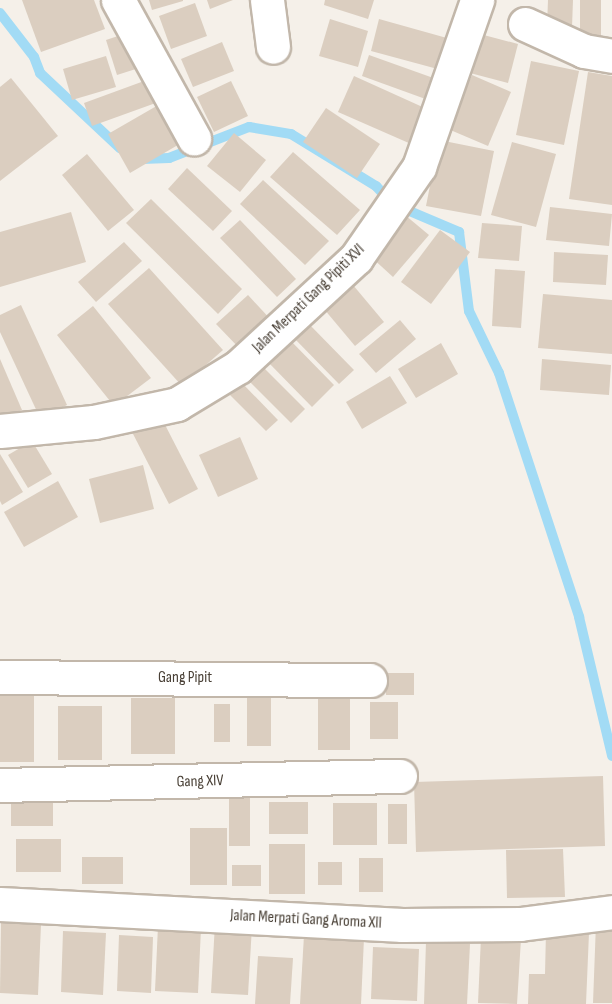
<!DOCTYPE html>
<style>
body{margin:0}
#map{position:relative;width:612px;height:1004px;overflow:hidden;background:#f5f0e9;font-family:"Sofia Sans Condensed",sans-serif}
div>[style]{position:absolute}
.stream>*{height:10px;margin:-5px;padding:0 5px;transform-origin:5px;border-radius:5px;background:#a2dbf5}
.building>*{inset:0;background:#dbcec0}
.roads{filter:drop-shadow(2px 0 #c2b7aa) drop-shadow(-2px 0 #c2b7aa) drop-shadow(0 2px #c2b7aa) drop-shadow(0 -2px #c2b7aa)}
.minor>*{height:33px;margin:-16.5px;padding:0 16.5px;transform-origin:16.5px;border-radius:16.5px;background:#fff}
span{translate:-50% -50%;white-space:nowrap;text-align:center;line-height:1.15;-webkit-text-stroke:6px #fff;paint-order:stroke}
.street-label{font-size:16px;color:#494036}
</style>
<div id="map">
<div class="stream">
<div style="left:0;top:13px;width:56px;rotate:52.3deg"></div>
<div style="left:34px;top:57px;width:17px;rotate:69deg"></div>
<div style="left:40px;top:73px;width:110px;rotate:43.2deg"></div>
<div style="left:142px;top:159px;width:27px;rotate:-2deg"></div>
<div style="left:169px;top:158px;width:86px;rotate:-21.2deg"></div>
<div style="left:249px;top:127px;width:43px;rotate:9.5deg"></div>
<div style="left:291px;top:134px;width:100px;rotate:31.5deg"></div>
<div style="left:376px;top:186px;width:25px;rotate:47deg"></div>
<div style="left:393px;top:204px;width:72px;rotate:23deg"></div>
<div style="left:459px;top:232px;width:80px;rotate:82.8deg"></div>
<div style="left:469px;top:311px;width:69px;rotate:64.2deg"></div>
<div style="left:499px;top:373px;width:257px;rotate:71.8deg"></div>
<div style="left:579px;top:617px;width:143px;rotate:76.6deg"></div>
</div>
<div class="building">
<div style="clip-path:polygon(22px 0,94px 0,105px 29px,41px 52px)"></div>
<div style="clip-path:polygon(149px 0,183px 0,183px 1px,152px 10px)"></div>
<div style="clip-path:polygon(207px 0,233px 0,210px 9px)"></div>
<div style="clip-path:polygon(325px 0,374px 0,368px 19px,324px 5px)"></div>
<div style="clip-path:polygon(548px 0,573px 0,572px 27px,547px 27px)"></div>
<div style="clip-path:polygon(580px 0,601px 0,601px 36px,580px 36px)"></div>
<div style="clip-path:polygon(195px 3px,207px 36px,171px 49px,159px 16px)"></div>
<div style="clip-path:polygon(330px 19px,368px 31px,358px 67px,319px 56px)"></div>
<div style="clip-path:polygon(379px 19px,454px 40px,445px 71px,371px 51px)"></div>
<div style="clip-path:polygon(130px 32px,142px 67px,117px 75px,106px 40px)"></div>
<div style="clip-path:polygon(480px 34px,518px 44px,508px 83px,470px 73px)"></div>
<div style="clip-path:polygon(222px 42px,234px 71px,193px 87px,181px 59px)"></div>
<div style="clip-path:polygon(369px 55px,439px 80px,431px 101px,362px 76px)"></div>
<div style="clip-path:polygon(106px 56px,116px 87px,72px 100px,63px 69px)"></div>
<div style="clip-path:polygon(531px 61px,579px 71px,564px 145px,516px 135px)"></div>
<div style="clip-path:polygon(588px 72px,612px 76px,612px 205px,569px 199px)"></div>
<div style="clip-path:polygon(472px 75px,511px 92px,488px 146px,448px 129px)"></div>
<div style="clip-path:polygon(354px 76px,427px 109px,411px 144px,338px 112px)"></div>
<div style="clip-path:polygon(155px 77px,164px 100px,92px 126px,84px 103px)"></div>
<div style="clip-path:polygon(11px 78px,58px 136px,0 181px,0 87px)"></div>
<div style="clip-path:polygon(231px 81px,248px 116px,214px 132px,197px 97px)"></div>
<div style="clip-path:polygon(160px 104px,183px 142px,130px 173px,108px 134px)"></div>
<div style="clip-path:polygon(326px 108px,380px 144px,357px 178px,303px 142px)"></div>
<div style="clip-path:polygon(234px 133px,266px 160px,240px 192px,207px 166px)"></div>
<div style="clip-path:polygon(439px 140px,494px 151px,481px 216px,426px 206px)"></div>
<div style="clip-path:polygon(512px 142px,556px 154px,536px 227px,491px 215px)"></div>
<div style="clip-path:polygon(293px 152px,360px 210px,337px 235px,270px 177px)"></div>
<div style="clip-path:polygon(87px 154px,134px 210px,108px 231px,62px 175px)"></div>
<div style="clip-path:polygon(187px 168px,232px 211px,213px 231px,168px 189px)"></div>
<div style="clip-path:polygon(263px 180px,329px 241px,305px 265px,240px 204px)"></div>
<div style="clip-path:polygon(151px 199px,242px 289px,218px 314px,126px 223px)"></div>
<div style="clip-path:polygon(550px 207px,612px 214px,609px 246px,546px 240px)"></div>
<div style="clip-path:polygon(71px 212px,86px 262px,0 287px,0 232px)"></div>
<div style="clip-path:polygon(405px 215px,429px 235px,393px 277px,370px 256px)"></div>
<div style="clip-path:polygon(240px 220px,296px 279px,277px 297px,220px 238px)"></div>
<div style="clip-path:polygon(482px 223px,522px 226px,519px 261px,478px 258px)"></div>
<div style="clip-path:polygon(440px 230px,470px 252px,431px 304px,401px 282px)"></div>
<div style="clip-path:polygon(124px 242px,142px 261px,96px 302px,78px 282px)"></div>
<div style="clip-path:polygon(554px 252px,608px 255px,606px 285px,553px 282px)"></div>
<div style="clip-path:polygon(149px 268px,223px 350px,182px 386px,108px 304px)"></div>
<div style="clip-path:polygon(495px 269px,525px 271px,521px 328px,492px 326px)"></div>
<div style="clip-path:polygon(353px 285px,384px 322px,355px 346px,324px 309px)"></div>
<div style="clip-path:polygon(543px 294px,612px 300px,612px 354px,538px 348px)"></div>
<div style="clip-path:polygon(248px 295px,273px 322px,242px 351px,216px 324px)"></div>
<div style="clip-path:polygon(21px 305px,67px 405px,40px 418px,0 332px,0 315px)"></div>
<div style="clip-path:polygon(93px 306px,151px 378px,114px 406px,57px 335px)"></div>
<div style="clip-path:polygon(400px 320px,416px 339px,376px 373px,359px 354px)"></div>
<div style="clip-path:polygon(307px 322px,354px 370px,339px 384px,292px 336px)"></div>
<div style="clip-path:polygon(288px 338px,334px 385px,312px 407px,266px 360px)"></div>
<div style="clip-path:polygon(441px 343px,458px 374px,416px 398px,398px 369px)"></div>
<div style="clip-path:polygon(0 359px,22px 410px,0 419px)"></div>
<div style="clip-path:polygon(542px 359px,611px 365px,609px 395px,540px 390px)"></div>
<div style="clip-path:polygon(263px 367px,305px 409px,291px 423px,249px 381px)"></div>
<div style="clip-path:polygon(390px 376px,407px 403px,362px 429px,346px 402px)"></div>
<div style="clip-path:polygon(242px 383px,278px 420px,266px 431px,230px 395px)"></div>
<div style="clip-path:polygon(160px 415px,198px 489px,169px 504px,131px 430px)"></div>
<div style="clip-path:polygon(240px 437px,258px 479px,218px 497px,199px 455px)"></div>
<div style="clip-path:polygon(32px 441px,52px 474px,28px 488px,8px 455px)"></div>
<div style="clip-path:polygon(0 454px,23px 492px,2px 505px,0 501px)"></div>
<div style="clip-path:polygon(143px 465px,154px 509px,100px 523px,89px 479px)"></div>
<div style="clip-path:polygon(58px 481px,78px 517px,24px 547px,4px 512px)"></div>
<div style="clip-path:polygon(386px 673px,414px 673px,414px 695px,386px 695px)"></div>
<div style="clip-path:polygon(247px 685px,271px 685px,271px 746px,247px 746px)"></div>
<div style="clip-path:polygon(318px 688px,350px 688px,350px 750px,318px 750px)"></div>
<div style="clip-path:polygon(0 694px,34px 694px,34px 762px,0 762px)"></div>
<div style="clip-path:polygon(131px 698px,175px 698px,175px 754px,131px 754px)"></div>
<div style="clip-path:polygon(370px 702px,398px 702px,398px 739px,370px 739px)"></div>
<div style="clip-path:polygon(214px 704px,230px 704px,230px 742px,214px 742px)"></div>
<div style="clip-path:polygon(58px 706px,102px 706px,102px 760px,58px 760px)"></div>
<div style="clip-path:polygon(603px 776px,605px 846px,416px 852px,414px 782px)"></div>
<div style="clip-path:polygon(229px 786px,250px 786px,250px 846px,229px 846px)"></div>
<div style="clip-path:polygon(11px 793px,53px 793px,53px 826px,11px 826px)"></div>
<div style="clip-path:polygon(269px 802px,308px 802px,308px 834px,269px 834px)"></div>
<div style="clip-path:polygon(333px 803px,377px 803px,377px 845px,333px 845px)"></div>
<div style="clip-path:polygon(388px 804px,407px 804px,407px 844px,388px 844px)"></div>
<div style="clip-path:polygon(190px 828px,227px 828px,227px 885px,190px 885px)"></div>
<div style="clip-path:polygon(16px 839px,61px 839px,61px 872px,16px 872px)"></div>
<div style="clip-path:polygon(269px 844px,305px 844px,305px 894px,269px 894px)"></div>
<div style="clip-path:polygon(563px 849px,565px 897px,507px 898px,506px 850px)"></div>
<div style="clip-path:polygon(82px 857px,123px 857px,123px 884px,82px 884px)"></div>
<div style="clip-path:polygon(359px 858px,383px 858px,383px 892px,359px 892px)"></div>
<div style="clip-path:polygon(318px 862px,342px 862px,342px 885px,318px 885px)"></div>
<div style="clip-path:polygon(232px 865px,261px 865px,261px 886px,232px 886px)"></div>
<div style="clip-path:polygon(1px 922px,41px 924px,38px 995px,0 993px)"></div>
<div style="clip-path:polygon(596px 923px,612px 924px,612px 1003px,593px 1003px)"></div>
<div style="clip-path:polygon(215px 924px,252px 926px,248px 995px,211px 993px)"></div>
<div style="clip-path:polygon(158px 926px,201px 928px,198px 993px,155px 991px)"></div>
<div style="clip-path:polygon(63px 931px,106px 933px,103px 995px,61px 992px)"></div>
<div style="clip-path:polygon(546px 931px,589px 933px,586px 1004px,528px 1004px,529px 974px,545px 974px)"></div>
<div style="clip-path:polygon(119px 935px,153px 937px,151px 993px,117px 991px)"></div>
<div style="clip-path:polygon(304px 935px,364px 938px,361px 1004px,300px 1004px)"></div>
<div style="clip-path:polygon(481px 937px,521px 939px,517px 1004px,478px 1003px)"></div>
<div style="clip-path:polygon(426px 942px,470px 944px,467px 1004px,424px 1004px)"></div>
<div style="clip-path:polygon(373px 947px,419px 949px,417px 1001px,371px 999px)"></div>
<div style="clip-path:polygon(258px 956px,293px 958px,290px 1004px,255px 1004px)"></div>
</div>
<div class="roads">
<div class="minor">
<div style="left:118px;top:0;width:158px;rotate:61.2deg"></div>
<div style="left:267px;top:0;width:47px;rotate:82.7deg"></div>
<div style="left:525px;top:24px;width:65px;rotate:24.6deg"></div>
<div style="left:584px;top:51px;width:28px;rotate:10deg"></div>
<div style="left:0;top:431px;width:94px;rotate:-5.5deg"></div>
<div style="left:94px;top:422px;width:85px;rotate:-12.2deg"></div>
<div style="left:177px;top:404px;width:71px;rotate:-31.2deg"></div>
<div style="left:238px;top:367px;width:161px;rotate:-42.7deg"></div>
<div style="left:356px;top:258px;width:111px;rotate:-55.3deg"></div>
<div style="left:419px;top:167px;width:177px;rotate:-70.8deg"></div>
<div style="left:0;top:677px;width:370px;rotate:0.5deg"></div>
<div style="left:0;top:785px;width:400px;rotate:-1.3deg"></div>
<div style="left:0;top:904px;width:403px;rotate:3deg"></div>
<div style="left:402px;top:925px;width:118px;rotate:-0.5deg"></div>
<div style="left:520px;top:924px;width:93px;rotate:-7.4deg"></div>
</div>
</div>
<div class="street-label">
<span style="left:309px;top:299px;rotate:-44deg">Jalan Merpati Gang Pipiti XVI</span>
<span style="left:185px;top:678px">Gang Pipit</span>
<span style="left:200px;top:782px;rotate:-2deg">Gang XIV</span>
<span style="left:306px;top:920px;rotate:3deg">Jalan Merpati Gang Aroma XII</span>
</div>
</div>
